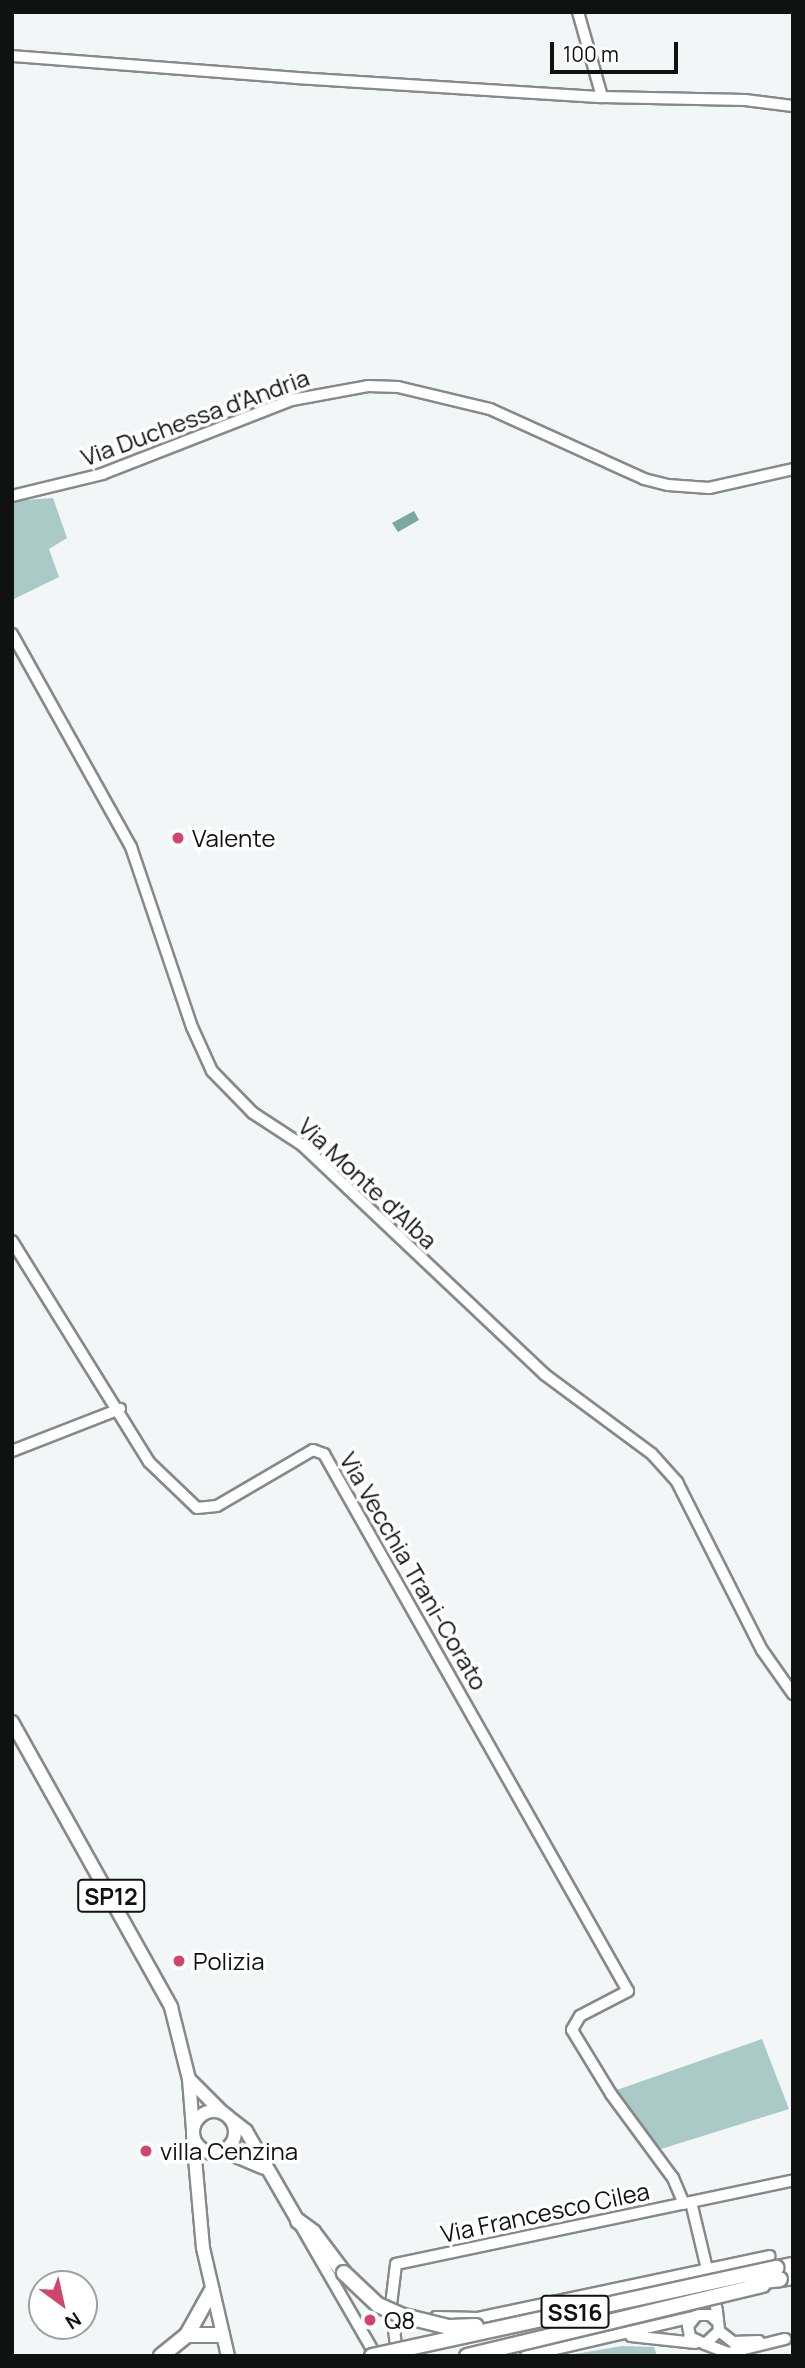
<!DOCTYPE html>
<style>
body{margin:0}
#map{position:relative;width:805px;height:2368px;overflow:hidden;background:#f2f6f6;font-family:Manrope,sans-serif}
div>[style]{position:absolute}
.green>*{inset:0;background:#a9cac6}
.water>*{inset:0;background:#7aa8a3}
.roads{filter:drop-shadow(2px 0 #878a8a) drop-shadow(-2px 0 #878a8a) drop-shadow(0 2px #878a8a) drop-shadow(0 -2px #878a8a)}
.minor>*{height:10px;margin:-5px;padding:0 5px;transform-origin:5px;border-radius:5px;background:#fff}
.major>*{height:12px;margin:-6px;padding:0 6px;transform-origin:6px;border-radius:6px;background:#fff}
.major>.ring{margin:-6px;padding:0;box-sizing:content-box;background:none;border:12px solid #fff;border-radius:50%}
.highway>*{height:14px;margin:-7px;padding:0 7px;transform-origin:7px;border-radius:7px;background:#fff}
.bridges{filter:drop-shadow(2px 0 #878a8a) drop-shadow(-2px 0 #878a8a) drop-shadow(0 2px #878a8a) drop-shadow(0 -2px #878a8a)}
.highway-bridge>*{height:14px;margin:-7px;padding:0 7px;transform-origin:7px;border-radius:7px;background:#fff}
.dots>*{width:19px;height:19px;translate:-50% -50%;box-sizing:border-box;border:4px solid #fff;border-radius:50%}
span{translate:-50% -50%;white-space:nowrap;text-align:center;line-height:1.15;-webkit-text-stroke:7px #fff;paint-order:stroke}
.shield-label span{padding:2px 5px;background:#fff;border:2px solid;border-radius:5px;-webkit-text-stroke-width:0}
.shield-label{font-size:23px;color:#101111;font-weight:700}
.street-label{font-size:24px;color:#101111}
.poi-label{font-size:24px;color:#101111}
.left{translate:0 -50%;text-align:left}
.frame{position:absolute;inset:0;border:14px solid #101111;pointer-events:none}
.north{position:absolute;left:28px;top:2270px;width:70px;height:70px;box-sizing:border-box;background:#fff;border:2px solid #9fa0a0;border-radius:50%;rotate:147deg;font-size:19px;font-weight:700;line-height:28px;text-align:center;color:#101111}
.north::after{content:'';display:block;margin:auto;width:24px;height:32px;background:#d2446c;clip-path:polygon(50% 0,100% 100%,50% 72%,0 100%)}
.scale{position:absolute;left:550px;top:42px;width:128px;height:32px;box-sizing:border-box;border:4px solid #101111;border-top:0;padding-left:9px;font-size:21px;line-height:24px;white-space:nowrap;color:#101111;-webkit-text-stroke:5px #fff;paint-order:stroke}
</style>
<div id="map">
<div class="green">
<div style="clip-path:polygon(53px 498px,67px 538px,49px 549px,59px 577px,12px 600px,12px 501px)"></div>
<div style="clip-path:polygon(762px 2039px,789px 2109px,658px 2150px,614px 2091px)"></div>
<div style="clip-path:polygon(622px 2346px,654px 2347px,657px 2356px,563px 2356px)"></div>
</div>
<div class="water">
<div style="clip-path:polygon(414px 511px,419px 520px,398px 532px,392px 523px)"></div>
</div>
<div class="roads">
<div class="minor">
<div style="left:578px;top:12px;width:88px;rotate:74.2deg"></div>
<div style="left:12px;top:56px;width:285px;rotate:4.4deg"></div>
<div style="left:296px;top:78px;width:307px;rotate:3.6deg"></div>
<div style="left:602px;top:97px;width:143px;rotate:1.2deg"></div>
<div style="left:745px;top:100px;width:48px;rotate:7.1deg"></div>
<div style="left:12px;top:496px;width:93px;rotate:-13.7deg"></div>
<div style="left:102px;top:474px;width:204px;rotate:-21.3deg"></div>
<div style="left:292px;top:400px;width:77px;rotate:-10.4deg"></div>
<div style="left:368px;top:386px;width:30px;rotate:2deg"></div>
<div style="left:398px;top:387px;width:95px;rotate:13.4deg"></div>
<div style="left:490px;top:409px;width:169px;rotate:24.4deg"></div>
<div style="left:644px;top:479px;width:25px;rotate:14deg"></div>
<div style="left:668px;top:485px;width:41px;rotate:4.2deg"></div>
<div style="left:709px;top:488px;width:86px;rotate:-12.7deg"></div>
<div style="left:12px;top:634px;width:244px;rotate:60.8deg"></div>
<div style="left:131px;top:847px;width:190px;rotate:71.3deg"></div>
<div style="left:192px;top:1027px;width:48px;rotate:65.6deg"></div>
<div style="left:212px;top:1071px;width:59px;rotate:45.7deg"></div>
<div style="left:253px;top:1113px;width:59px;rotate:33.1deg"></div>
<div style="left:302px;top:1145px;width:333px;rotate:43.4deg"></div>
<div style="left:544px;top:1374px;width:134px;rotate:36.5deg"></div>
<div style="left:652px;top:1454px;width:38px;rotate:48deg"></div>
<div style="left:677px;top:1482px;width:188px;rotate:63.2deg"></div>
<div style="left:762px;top:1650px;width:54px;rotate:54.8deg"></div>
<div style="left:12px;top:1241px;width:260px;rotate:58.2deg"></div>
<div style="left:149px;top:1462px;width:66px;rotate:43.8deg"></div>
<div style="left:197px;top:1508px;width:20px;rotate:-6deg"></div>
<div style="left:217px;top:1506px;width:111px;rotate:-30.3deg"></div>
<div style="left:313px;top:1450px;width:12px;rotate:20deg"></div>
<div style="left:324px;top:1454px;width:617px;rotate:60.49deg"></div>
<div style="left:628px;top:1991px;width:54px;rotate:152.5deg"></div>
<div style="left:580px;top:2016px;width:16px;rotate:120deg"></div>
<div style="left:572px;top:2030px;width:75px;rotate:58.6deg"></div>
<div style="left:611px;top:2094px;width:104px;rotate:53.6deg"></div>
<div style="left:673px;top:2178px;width:28px;rotate:67deg"></div>
<div style="left:12px;top:1451px;width:116px;rotate:-21.3deg"></div>
<div style="left:691px;top:2202px;width:112px;rotate:76.6deg"></div>
<div style="left:717px;top:2311px;width:20px;rotate:84deg"></div>
<div style="left:719px;top:2331px;width:19px;rotate:137deg"></div>
<div style="left:705px;top:2344px;width:17px;rotate:-155deg"></div>
<div style="left:690px;top:2337px;width:11px;rotate:-100deg"></div>
<div style="left:688px;top:2326px;width:14px;rotate:-51deg"></div>
<div style="left:697px;top:2315px;width:13px"></div>
<div style="left:710px;top:2315px;width:9px;rotate:41deg"></div>
<div style="left:301px;top:2226px;width:150px;rotate:60deg"></div>
<div style="left:436px;top:2317px;width:42px;rotate:1.4deg"></div>
<div style="left:478px;top:2318px;width:298px;rotate:-12deg"></div>
<div style="left:719px;top:2331px;width:18px;rotate:38deg"></div>
<div style="left:733px;top:2342px;width:26px;rotate:-2deg"></div>
<div style="left:631px;top:2336px;width:65px;rotate:6.1deg"></div>
<div style="left:705px;top:2344px;width:25px;rotate:21deg"></div>
<div style="left:728px;top:2353px;width:59px;rotate:-13.8deg"></div>
<div style="left:397px;top:2354px;width:49px;rotate:-97deg"></div>
<div style="left:391px;top:2305px;width:41px;rotate:-83deg"></div>
<div style="left:396px;top:2264px;width:406px;rotate:-11.9deg"></div>
<div style="left:526px;top:2356px;width:171px;rotate:-13.1deg"></div>
</div>
<div class="major">
<div style="left:12px;top:1722px;width:326px;rotate:60.8deg"></div>
<div style="left:171px;top:2007px;width:74px;rotate:76deg"></div>
<div style="left:189px;top:2079px;width:51px;rotate:85.5deg"></div>
<div style="left:189px;top:2079px;width:48px;rotate:45deg"></div>
<div class="ring" style="left:193px;top:2111px;width:30px;height:30px"></div>
<div style="left:232px;top:2120px;width:18px;rotate:38deg"></div>
<div style="left:246px;top:2131px;width:104px;rotate:60deg"></div>
<div style="left:193px;top:2136px;width:112px;rotate:84.9deg"></div>
<div style="left:203px;top:2248px;width:111px;rotate:77deg"></div>
<div style="left:224px;top:2151px;width:43px;rotate:23deg"></div>
</div>
<div class="highway">
<div style="left:298px;top:2221px;width:19px;rotate:36deg"></div>
<div style="left:313px;top:2232px;width:51px;rotate:52.9deg"></div>
<div style="left:777px;top:2268px;width:16px;rotate:-11deg"></div>
<div style="left:780px;top:2279px;width:13px;rotate:-9deg"></div>
<div style="left:187px;top:2335px;width:35px"></div>
<div style="left:161px;top:2356px;width:33px;rotate:-39deg"></div>
<div style="left:187px;top:2335px;width:51px;rotate:-60.9deg"></div>
</div>
</div>
<div class="bridges">
<div class="highway-bridge">
<div style="left:344px;top:2273px;width:47px;rotate:43.3deg"></div>
<div style="left:378px;top:2305px;width:24px;rotate:24deg"></div>
<div style="left:400px;top:2315px;width:50px;rotate:13.8deg"></div>
<div style="left:449px;top:2327px;width:27px;rotate:-2deg"></div>
<div style="left:753px;top:2282px;width:27px;rotate:-6deg"></div>
<div style="left:372px;top:2356px;width:414px;rotate:-12.3deg"></div>
<div style="left:467px;top:2356px;width:304px;rotate:-13.5deg"></div>
</div>
</div>
<div class="dots">
<div style="left:178px;top:838px;background:#d2446c"></div>
<div style="left:179px;top:1961px;background:#d2446c"></div>
<div style="left:146px;top:2151px;background:#d2446c"></div>
<div style="left:370px;top:2320px;background:#d2446c"></div>
</div>
<div class="shield-label">
<span style="left:111px;top:1896px">SP12</span>
<span style="left:575px;top:2312px">SS16</span>
</div>
<div class="street-label">
<span style="left:195px;top:417px;rotate:-20deg">Via Duchessa d'Andria</span>
<span style="left:368px;top:1183px;rotate:43deg">Via Monte d'Alba</span>
<span style="left:414px;top:1571px;rotate:60deg">Via Vecchia Trani-Corato</span>
<span style="left:545px;top:2212px;rotate:-12deg">Via Francesco Cilea</span>
</div>
<div class="poi-label">
<span class="left" style="left:192px;top:838px">Valente</span>
<span class="left" style="left:193px;top:1961px">Polizia</span>
<span class="left" style="left:160px;top:2151px">villa Cenzina</span>
<span class="left" style="left:384px;top:2320px">Q8</span>
</div>
<div class="frame"></div>
<div class="north">N</div>
<div class="scale">100 m</div>
</div>
